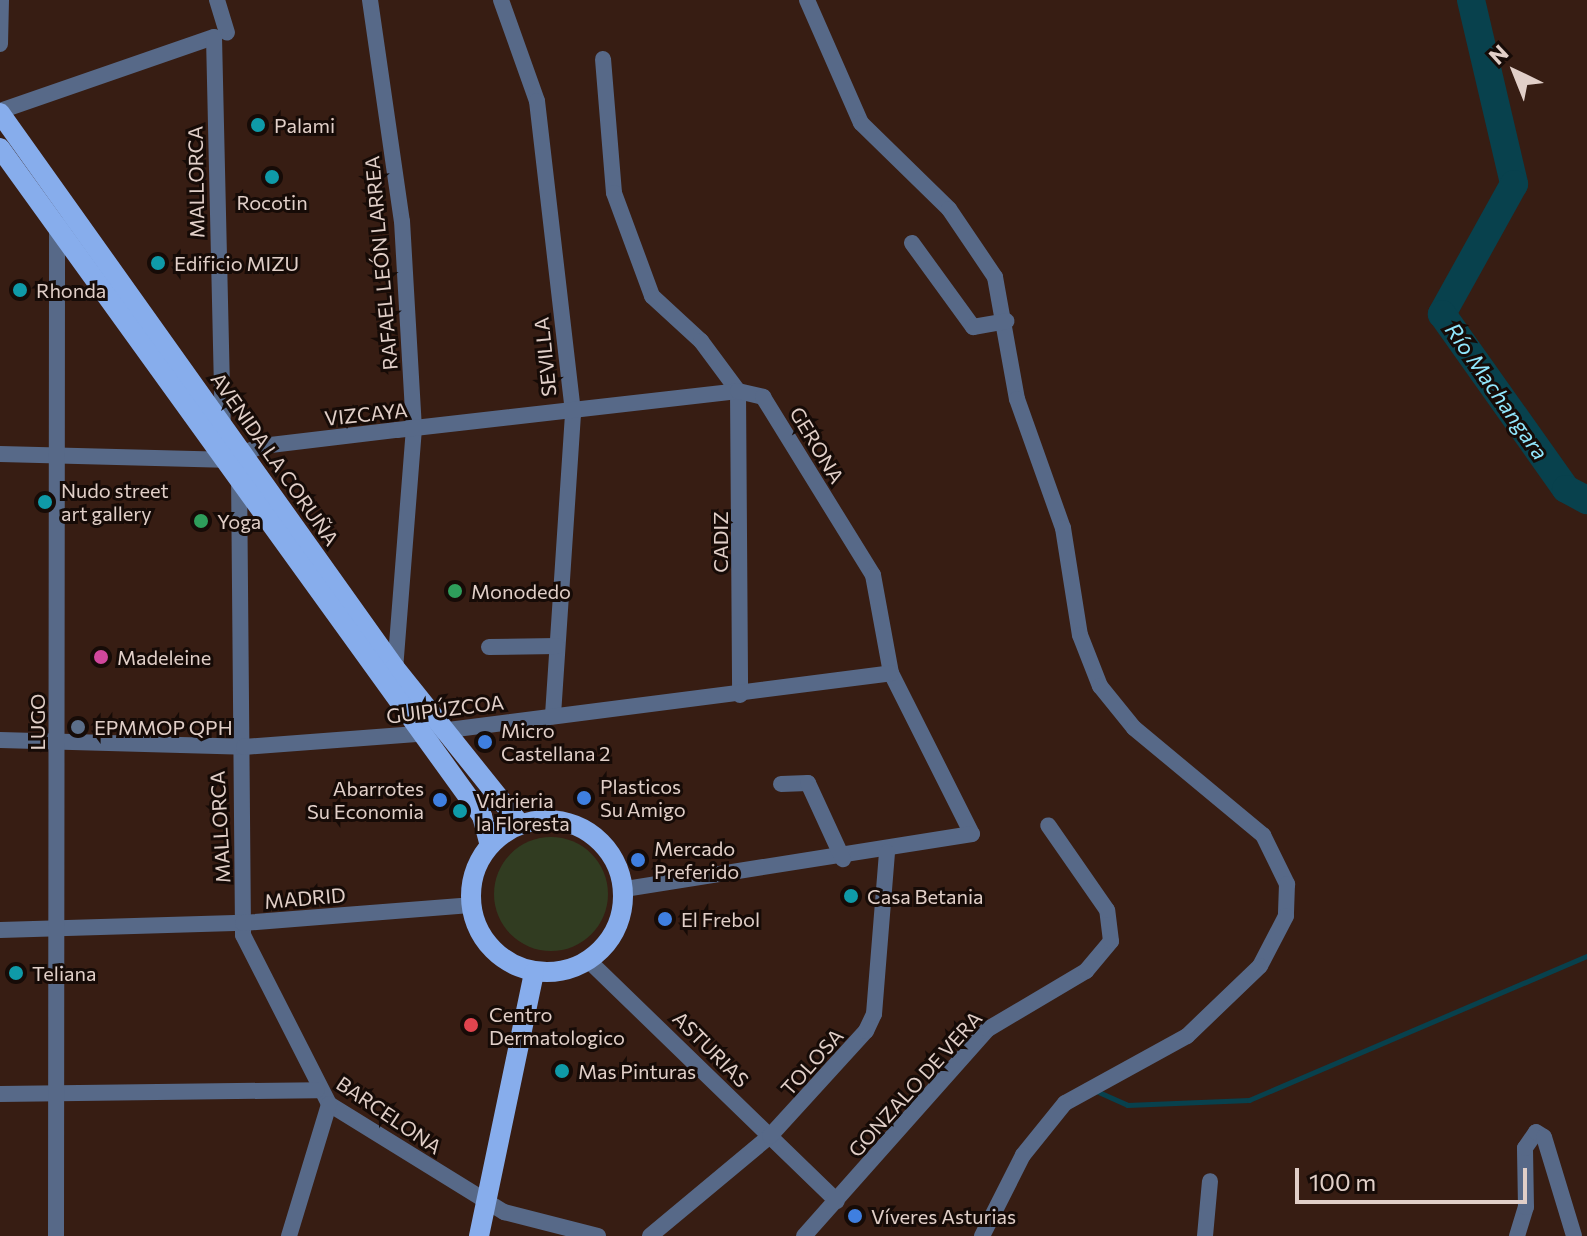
<!DOCTYPE html>
<meta charset="utf-8">
<style>
body{margin:0}
#map{position:relative;width:1587px;height:1236px;overflow:hidden;background:#371d13;font-family:Commissioner,sans-serif}
div>[style]{position:absolute}
.green>*{inset:0;background:#313c21}
.round{border-radius:50%}
.stream>*{height:5px;margin:-2.5px;padding:0 2.5px;transform-origin:2.5px;border-radius:2.5px;background:#08414d}
.river>*{height:28px;margin:-14px;padding:0 14px;transform-origin:14px;border-radius:14px;background:#08414d}
.minor>*{height:16px;margin:-8px;padding:0 8px;transform-origin:8px;border-radius:8px;background:#576988}
.major>*{height:20px;margin:-10px;padding:0 10px;transform-origin:10px;border-radius:10px;background:#87adec}
.major>.ring{margin:-10px;padding:0;box-sizing:content-box;background:none;border:20px solid #87adec;border-radius:50%}
.dots>*{width:22px;height:22px;translate:-50% -50%;box-sizing:border-box;border:4px solid #160b07;border-radius:50%}
span{translate:-50% -50%;white-space:nowrap;text-align:center;line-height:1.15;-webkit-text-stroke:6px #160b07;paint-order:stroke}
.poi-label{font-size:20px;color:#e1cfc8}
.left{translate:0 -50%;text-align:left}
.right{translate:-100% -50%;text-align:right}
.street-label{font-size:20px;color:#e1cfc8}
.water-label{font-size:22px;color:#91e7fd;font-style:italic}
.north{position:absolute;left:1475px;top:32px;width:80px;height:80px;-webkit-text-stroke:6px #160b07;paint-order:stroke;rotate:317deg;font-size:22px;font-weight:700;line-height:32px;text-align:center;color:#e1cfc8}
.north::after{content:'';display:block;margin:auto;width:28px;height:36px;background:#e1cfc8;clip-path:polygon(50% 0,100% 100%,50% 72%,0 100%)}
.scale{position:absolute;left:1295px;top:1168px;width:232px;height:36px;box-sizing:border-box;border:4px solid #e1cfc8;border-top:0;padding-left:10px;font-size:24px;line-height:28px;white-space:nowrap;color:#e1cfc8;-webkit-text-stroke:6px #160b07;paint-order:stroke}
</style>
<div id="map">
<div class="green">
<div class="round" style="left:494px;top:837px;width:114px;height:114px"></div>
</div>
<div class="stream">
<div style="left:1094px;top:1090px;width:36px;rotate:24deg"></div>
<div style="left:1127px;top:1105px;width:122px;rotate:-2.3deg"></div>
<div style="left:1249px;top:1100px;width:367px;rotate:-23.1deg"></div>
</div>
<div class="river">
<div style="left:1471px;top:0;width:189px;rotate:76.8deg"></div>
<div style="left:1514px;top:184px;width:149px;rotate:119deg"></div>
<div style="left:1442px;top:314px;width:214px;rotate:54.7deg"></div>
<div style="left:1566px;top:489px;width:24px;rotate:28deg"></div>
</div>
<div class="minor">
<div style="left:217px;top:0;width:34px;rotate:73deg"></div>
<div style="left:370px;top:0;width:223px;rotate:81.8deg"></div>
<div style="left:402px;top:221px;width:207px;rotate:86.7deg"></div>
<div style="left:414px;top:428px;width:241px;rotate:94.5deg"></div>
<div style="left:501px;top:0;width:107px;rotate:70.4deg"></div>
<div style="left:537px;top:101px;width:315px;rotate:83.4deg"></div>
<div style="left:573px;top:414px;width:303px;rotate:93.8deg"></div>
<div style="left:807px;top:0;width:134px;rotate:66.3deg"></div>
<div style="left:861px;top:123px;width:123px;rotate:44.3deg"></div>
<div style="left:949px;top:209px;width:82px;rotate:55.9deg"></div>
<div style="left:995px;top:277px;width:124px;rotate:79.8deg"></div>
<div style="left:1017px;top:399px;width:137px;rotate:70.4deg"></div>
<div style="left:1063px;top:528px;width:108px;rotate:81deg"></div>
<div style="left:1080px;top:635px;width:55px;rotate:68.6deg"></div>
<div style="left:1100px;top:686px;width:54px;rotate:51deg"></div>
<div style="left:1134px;top:728px;width:168px;rotate:39.7deg"></div>
<div style="left:1263px;top:835px;width:55px;rotate:63.9deg"></div>
<div style="left:1287px;top:884px;width:32px;rotate:92deg"></div>
<div style="left:1286px;top:916px;width:56px;rotate:117.5deg"></div>
<div style="left:1260px;top:966px;width:101px;rotate:136.2deg"></div>
<div style="left:1187px;top:1036px;width:139px;rotate:151.2deg"></div>
<div style="left:1065px;top:1103px;width:67px;rotate:128.9deg"></div>
<div style="left:1023px;top:1155px;width:91px;rotate:116.8deg"></div>
<div style="left:0;top:44px;width:44px;rotate:-88.7deg"></div>
<div style="left:603px;top:59px;width:134px;rotate:85.3deg"></div>
<div style="left:614px;top:193px;width:110px;rotate:69.7deg"></div>
<div style="left:652px;top:296px;width:67px;rotate:42.6deg"></div>
<div style="left:701px;top:341px;width:62px;rotate:53.5deg"></div>
<div style="left:738px;top:391px;width:304px;rotate:89.6deg"></div>
<div style="left:0;top:111px;width:226px;rotate:-19.1deg"></div>
<div style="left:214px;top:37px;width:385px;rotate:88.7deg"></div>
<div style="left:912px;top:243px;width:104px;rotate:54deg"></div>
<div style="left:973px;top:327px;width:34px;rotate:-10deg"></div>
<div style="left:0;top:454px;width:223px;rotate:1.5deg"></div>
<div style="left:223px;top:460px;width:41px;rotate:-19.7deg"></div>
<div style="left:262px;top:446px;width:136px;rotate:-6.8deg"></div>
<div style="left:397px;top:430px;width:343px;rotate:-6.5deg"></div>
<div style="left:738px;top:391px;width:26px;rotate:13deg"></div>
<div style="left:763px;top:397px;width:209px;rotate:58.3deg"></div>
<div style="left:873px;top:575px;width:100px;rotate:79.6deg"></div>
<div style="left:891px;top:673px;width:180px;rotate:63.3deg"></div>
<div style="left:972px;top:834px;width:352px;rotate:171deg"></div>
<div style="left:239px;top:472px;width:463px;rotate:89.5deg"></div>
<div style="left:243px;top:935px;width:190px;rotate:63deg"></div>
<div style="left:329px;top:1104px;width:206px;rotate:31.7deg"></div>
<div style="left:504px;top:1212px;width:97px;rotate:14.3deg"></div>
<div style="left:489px;top:647px;width:68px;rotate:-0.8deg"></div>
<div style="left:0;top:740px;width:244px;rotate:1.6deg"></div>
<div style="left:244px;top:747px;width:173px;rotate:-4.3deg"></div>
<div style="left:417px;top:734px;width:478px;rotate:-7.3deg"></div>
<div style="left:781px;top:784px;width:27px;rotate:-2deg"></div>
<div style="left:808px;top:783px;width:84px;rotate:65.3deg"></div>
<div style="left:0;top:930px;width:243px;rotate:-1.7deg"></div>
<div style="left:243px;top:923px;width:228px;rotate:-4.5deg"></div>
<div style="left:589px;top:961px;width:345px;rotate:44.1deg"></div>
<div style="left:0;top:1094px;width:317px;rotate:-0.7deg"></div>
<div style="left:56px;top:1236px;width:1005px;rotate:-89.94deg"></div>
<div style="left:57px;top:231px;width:9px;rotate:-36deg"></div>
<div style="left:289px;top:1236px;width:138px;rotate:-73.1deg"></div>
<div style="left:650px;top:1236px;width:156px;rotate:-39.8deg"></div>
<div style="left:770px;top:1136px;width:142px;rotate:-47.6deg"></div>
<div style="left:866px;top:1031px;width:19px;rotate:-65deg"></div>
<div style="left:874px;top:1014px;width:162px;rotate:-85.4deg"></div>
<div style="left:804px;top:1236px;width:277px;rotate:-48.4deg"></div>
<div style="left:988px;top:1029px;width:114px;rotate:-30.6deg"></div>
<div style="left:1086px;top:971px;width:39px;rotate:-50deg"></div>
<div style="left:1111px;top:941px;width:31px;rotate:-97deg"></div>
<div style="left:1107px;top:910px;width:103px;rotate:-124.8deg"></div>
<div style="left:1205px;top:1236px;width:55px;rotate:-84.8deg"></div>
<div style="left:1517px;top:1236px;width:30px;rotate:-73deg"></div>
<div style="left:1526px;top:1207px;width:59px;rotate:-91deg"></div>
<div style="left:1525px;top:1148px;width:19px;rotate:-55deg"></div>
<div style="left:1536px;top:1132px;width:9px;rotate:32deg"></div>
<div style="left:1544px;top:1137px;width:103px;rotate:73.1deg"></div>
</div>
<div class="major">
<div style="left:0;top:113px;width:681px;rotate:54.56deg"></div>
<div style="left:395px;top:668px;width:200px;rotate:51.3deg"></div>
<div style="left:0;top:148px;width:824px;rotate:54.19deg"></div>
<div style="left:482px;top:816px;width:30px;rotate:75deg"></div>
<div class="ring" style="left:471px;top:820px;width:132px;height:132px"></div>
<div style="left:479px;top:1236px;width:269px;rotate:-78.2deg"></div>
</div>
<div class="dots">
<div style="left:258px;top:125px;background:#0f9aa8"></div>
<div style="left:272px;top:177px;background:#0f9aa8"></div>
<div style="left:158px;top:263px;background:#0f9aa8"></div>
<div style="left:20px;top:290px;background:#0f9aa8"></div>
<div style="left:45px;top:502px;background:#0f9aa8"></div>
<div style="left:201px;top:521px;background:#2e9e5b"></div>
<div style="left:455px;top:591px;background:#2e9e5b"></div>
<div style="left:101px;top:657px;background:#d1479c"></div>
<div style="left:78px;top:727px;background:#5c6f8a"></div>
<div style="left:485px;top:742px;background:#3f7fe0"></div>
<div style="left:584px;top:798px;background:#3f7fe0"></div>
<div style="left:440px;top:800px;background:#3f7fe0"></div>
<div style="left:460px;top:811px;background:#0f9aa8"></div>
<div style="left:638px;top:860px;background:#3f7fe0"></div>
<div style="left:851px;top:896px;background:#0f9aa8"></div>
<div style="left:665px;top:919px;background:#3f7fe0"></div>
<div style="left:16px;top:973px;background:#0f9aa8"></div>
<div style="left:471px;top:1025px;background:#e0444e"></div>
<div style="left:562px;top:1071px;background:#0f9aa8"></div>
<div style="left:855px;top:1216px;background:#3f7fe0"></div>
</div>
<div class="poi-label">
<span class="left" style="left:274px;top:125px">Palami</span>
<span style="left:272px;top:202px">Rocotin</span>
<span class="left" style="left:174px;top:263px">Edificio MIZU</span>
<span class="left" style="left:36px;top:290px">Rhonda</span>
<span class="left" style="left:61px;top:502px">Nudo street<br>art gallery</span>
<span class="left" style="left:217px;top:521px">Yoga</span>
<span class="left" style="left:471px;top:591px">Monodedo</span>
<span class="left" style="left:117px;top:657px">Madeleine</span>
<span class="left" style="left:94px;top:727px">EPMMOP QPH</span>
<span class="left" style="left:501px;top:742px">Micro<br>Castellana 2</span>
<span class="left" style="left:600px;top:798px">Plasticos<br>Su Amigo</span>
<span class="right" style="left:424px;top:800px">Abarrotes<br>Su Economia</span>
<span class="left" style="left:476px;top:812px">Vidrieria<br>la Floresta</span>
<span class="left" style="left:654px;top:860px">Mercado<br>Preferido</span>
<span class="left" style="left:867px;top:896px">Casa Betania</span>
<span class="left" style="left:681px;top:919px">El Frebol</span>
<span class="left" style="left:32px;top:973px">Teliana</span>
<span class="left" style="left:489px;top:1026px">Centro<br>Dermatologico</span>
<span class="left" style="left:578px;top:1071px">Mas Pinturas</span>
<span class="left" style="left:871px;top:1216px">Víveres Asturias</span>
</div>
<div class="street-label">
<span style="left:196px;top:182px;rotate:-91deg">MALLORCA</span>
<span style="left:381px;top:263px;rotate:-95deg">RAFAEL LEÓN LARREA</span>
<span style="left:545px;top:357px;rotate:-96deg">SEVILLA</span>
<span style="left:366px;top:414px;rotate:-6deg">VIZCAYA</span>
<span style="left:817px;top:445px;rotate:59deg">GERONA</span>
<span style="left:275px;top:459px;rotate:55deg">AVENIDA LA CORUÑA</span>
<span style="left:720px;top:542px;rotate:-90deg">CADIZ</span>
<span style="left:445px;top:709px;rotate:-7deg">GUIPÚZCOA</span>
<span style="left:37px;top:722px;rotate:-90deg">LUGO</span>
<span style="left:220px;top:827px;rotate:-93deg">MALLORCA</span>
<span style="left:305px;top:898px;rotate:-5deg">MADRID</span>
<span style="left:711px;top:1049px;rotate:45deg">ASTURIAS</span>
<span style="left:812px;top:1062px;rotate:-48deg">TOLOSA</span>
<span style="left:915px;top:1084px;rotate:-48deg">GONZALO DE VERA</span>
<span style="left:389px;top:1115px;rotate:34deg">BARCELONA</span>
</div>
<div class="water-label">
<span style="left:1497px;top:391px;rotate:55deg">Río Machangara</span>
</div>
<div class="north">N</div>
<div class="scale">100 m</div>
</div>
